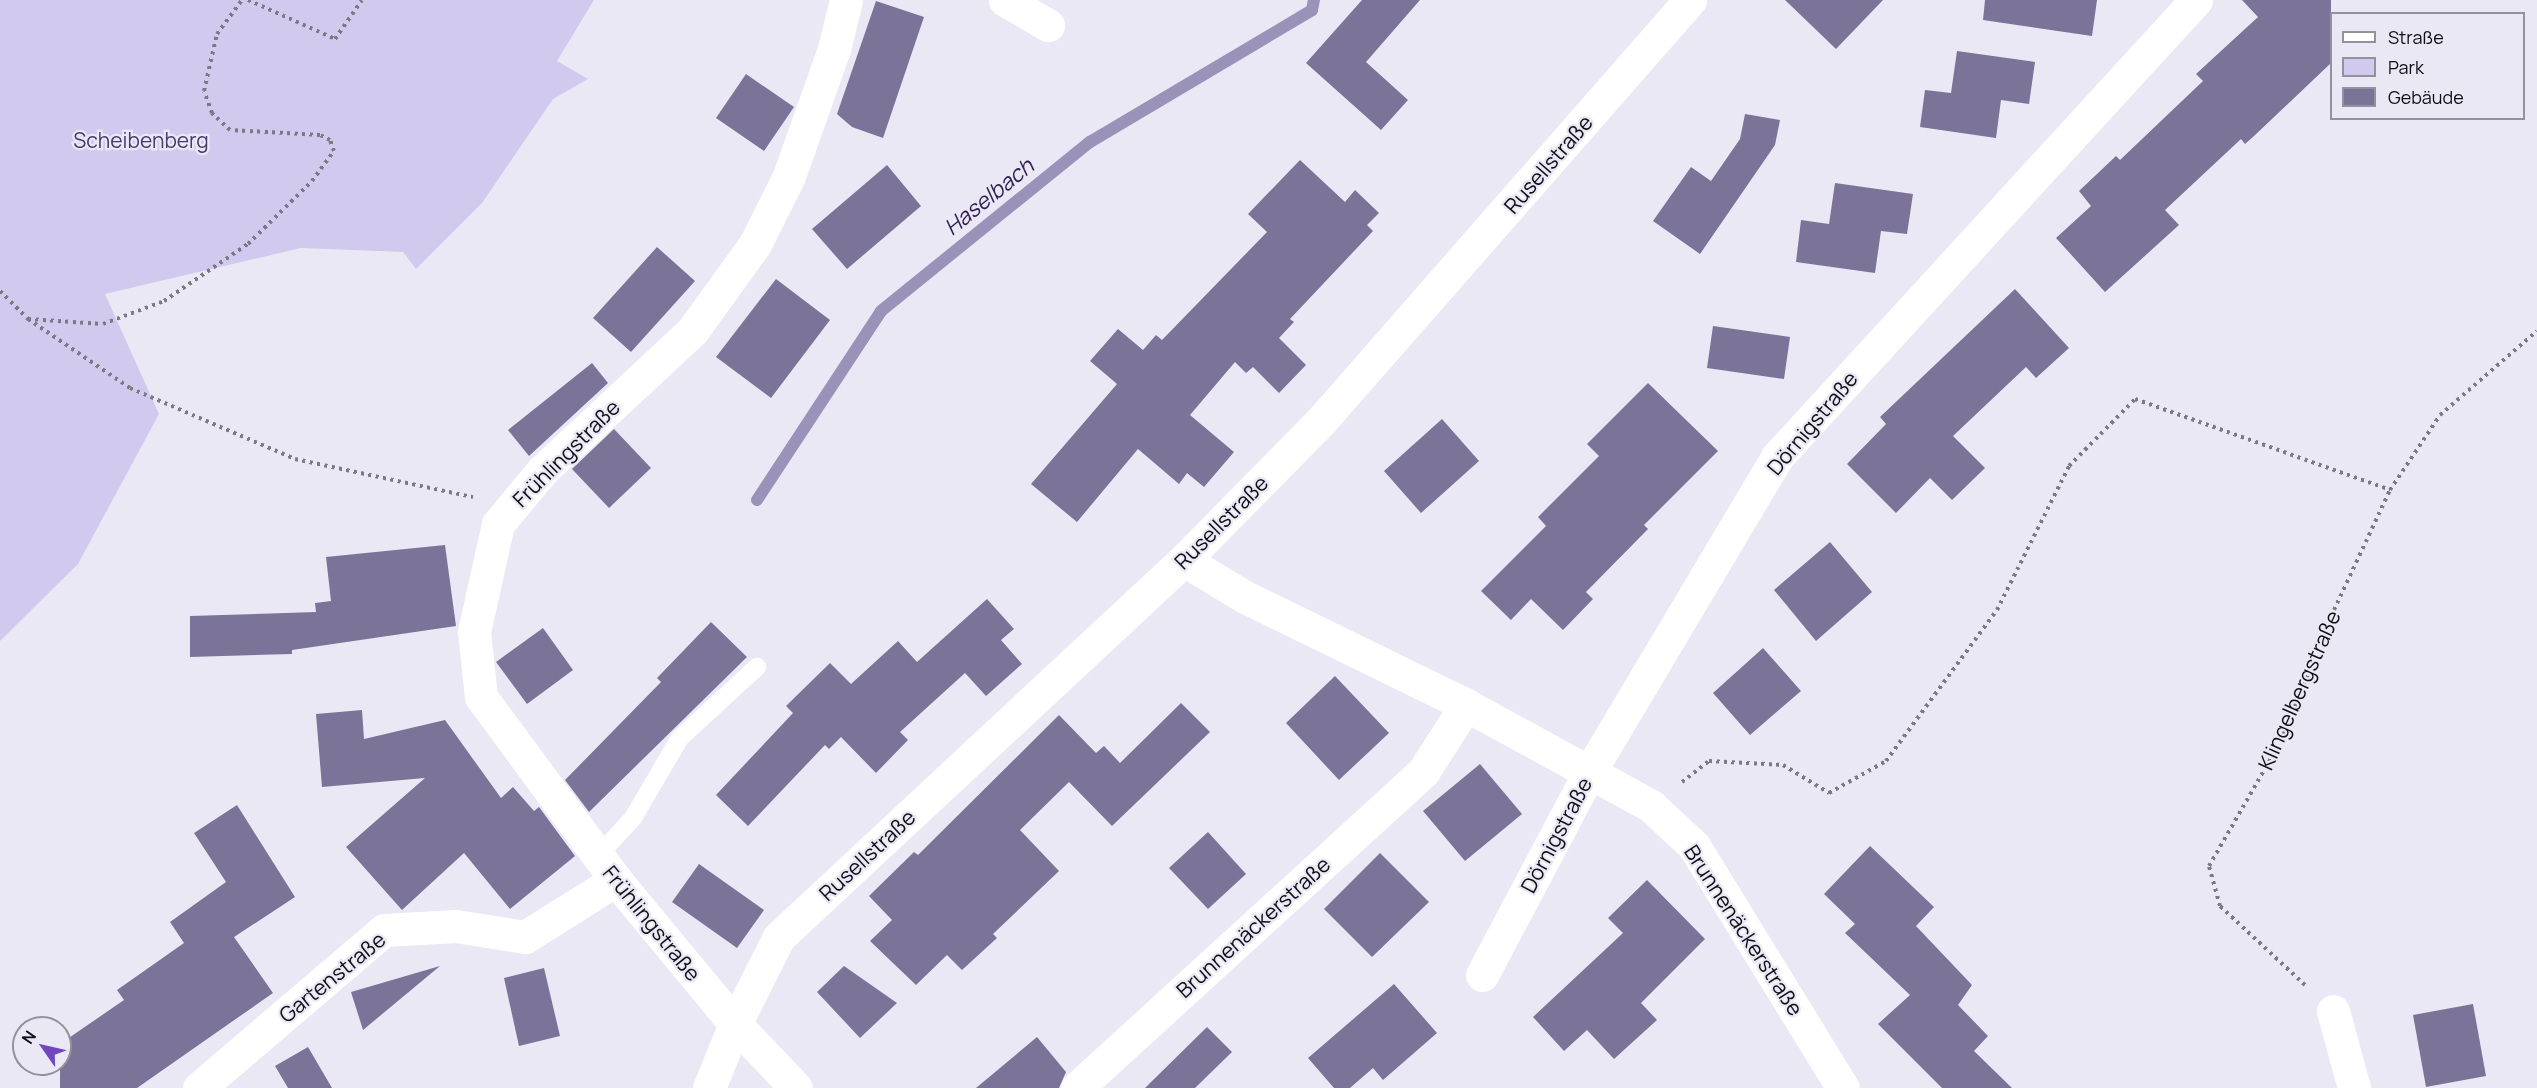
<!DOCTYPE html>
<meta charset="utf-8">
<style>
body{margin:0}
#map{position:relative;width:2537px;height:1088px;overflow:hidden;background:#ebe8f6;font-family:Manrope,sans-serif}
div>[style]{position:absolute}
.green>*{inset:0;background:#d2c9ef}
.stream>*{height:12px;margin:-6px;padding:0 6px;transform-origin:6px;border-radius:6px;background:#9b92b9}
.building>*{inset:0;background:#7c7398}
.path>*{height:4px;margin-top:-2px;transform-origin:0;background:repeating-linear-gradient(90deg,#7b7983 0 3px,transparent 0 7.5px)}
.lane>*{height:18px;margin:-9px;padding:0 9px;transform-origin:9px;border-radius:9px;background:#fff}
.street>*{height:33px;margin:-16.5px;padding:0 16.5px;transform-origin:16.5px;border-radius:16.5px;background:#fff}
span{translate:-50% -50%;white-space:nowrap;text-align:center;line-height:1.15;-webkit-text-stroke:4.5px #ebe8f6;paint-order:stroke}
.park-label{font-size:21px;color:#4a3a6f}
.street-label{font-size:21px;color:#0f0e13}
.water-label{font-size:22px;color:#2f1e50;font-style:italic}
.legend{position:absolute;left:2330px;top:12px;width:195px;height:108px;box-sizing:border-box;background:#ebe8f6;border:2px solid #93919b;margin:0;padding:8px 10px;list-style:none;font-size:18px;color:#0f0e13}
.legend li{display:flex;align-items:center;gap:12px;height:30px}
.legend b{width:30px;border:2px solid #93919b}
.north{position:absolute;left:12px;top:1016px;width:60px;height:60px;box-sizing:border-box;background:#ebe8f6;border:2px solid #93919b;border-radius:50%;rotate:304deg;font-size:16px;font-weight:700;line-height:24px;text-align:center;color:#0f0e13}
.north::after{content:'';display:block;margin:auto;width:21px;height:27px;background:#7147bf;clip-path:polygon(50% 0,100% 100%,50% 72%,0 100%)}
</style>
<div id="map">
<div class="green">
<div style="clip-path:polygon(0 0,594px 0,557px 61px,588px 79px,553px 99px,482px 203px,416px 269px,403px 252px,301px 248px,105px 294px,159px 414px,78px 564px,0 641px)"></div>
</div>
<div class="stream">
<div style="left:757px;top:500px;width:226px;rotate:-56.7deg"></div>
<div style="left:881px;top:311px;width:269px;rotate:-39deg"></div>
<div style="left:1090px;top:142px;width:258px;rotate:-30.7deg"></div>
<div style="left:1312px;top:10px;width:10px;rotate:-79deg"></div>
</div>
<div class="building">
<div style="clip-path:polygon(1362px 0,1420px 0,1366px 62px,1408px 100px,1381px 130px,1306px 63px)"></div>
<div style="clip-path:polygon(1785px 0,1883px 0,1836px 49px)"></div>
<div style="clip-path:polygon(1985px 0,2097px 0,2092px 36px,1983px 20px)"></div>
<div style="clip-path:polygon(2242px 0,2331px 0,2331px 63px,2254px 136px,2245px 144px,2241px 139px,2165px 210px,2179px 225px,2105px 292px,2056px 238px,2091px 206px,2079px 191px,2116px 156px,2120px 160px,2203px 81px,2196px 74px,2258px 17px)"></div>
<div style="clip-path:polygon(876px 1px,924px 17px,883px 138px,852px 127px,837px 114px)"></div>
<div style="clip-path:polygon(1957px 51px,2035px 62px,2029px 104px,2001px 100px,1996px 138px,1920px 127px,1925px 90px,1951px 93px)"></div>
<div style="clip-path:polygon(746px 74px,794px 107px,764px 151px,716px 118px)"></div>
<div style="clip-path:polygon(1745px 114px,1780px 120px,1775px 145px,1700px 254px,1653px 221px,1691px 167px,1711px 181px,1740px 139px)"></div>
<div style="clip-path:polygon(1300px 160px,1345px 202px,1355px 190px,1379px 213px,1367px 225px,1373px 231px,1290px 319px,1294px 322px,1279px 338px,1306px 365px,1279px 393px,1253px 367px,1246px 373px,1235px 362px,1190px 415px,1234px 452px,1204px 487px,1187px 473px,1179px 484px,1138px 449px,1077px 522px,1031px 484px,1117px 384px,1090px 361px,1118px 329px,1143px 350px,1156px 335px,1162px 340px,1267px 232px,1248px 214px)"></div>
<div style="clip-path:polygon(887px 165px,921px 206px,847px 269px,812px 229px)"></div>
<div style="clip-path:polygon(1835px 183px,1913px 194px,1907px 234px,1881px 231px,1875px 273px,1796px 262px,1801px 220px,1829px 224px)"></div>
<div style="clip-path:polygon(657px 247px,695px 281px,631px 352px,593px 318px)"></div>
<div style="clip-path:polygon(776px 279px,830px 320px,771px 398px,716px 357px)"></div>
<div style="clip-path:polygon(2015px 289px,2069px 348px,2036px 378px,2026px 367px,1953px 436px,1985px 468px,1952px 500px,1930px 478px,1896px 513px,1847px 464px,1886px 424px,1880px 417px)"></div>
<div style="clip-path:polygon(1713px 326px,1790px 337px,1784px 379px,1707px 368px)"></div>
<div style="clip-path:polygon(592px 363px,608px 383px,529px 456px,508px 430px)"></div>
<div style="clip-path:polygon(1648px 383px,1718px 451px,1644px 525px,1648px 529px,1586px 592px,1593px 599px,1563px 630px,1531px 599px,1511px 620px,1481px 591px,1546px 526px,1538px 517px,1599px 456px,1587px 444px)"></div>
<div style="clip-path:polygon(1442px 419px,1479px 461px,1421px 513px,1384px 471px)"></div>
<div style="clip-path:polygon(614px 429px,651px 468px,609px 508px,572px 469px)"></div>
<div style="clip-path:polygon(1830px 542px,1872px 592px,1816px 641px,1774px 590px)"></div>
<div style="clip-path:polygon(445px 545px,456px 626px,292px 650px,292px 654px,190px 657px,190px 616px,316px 612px,315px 603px,331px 601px,326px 557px)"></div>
<div style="clip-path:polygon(987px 599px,1014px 629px,1001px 640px,1022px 664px,986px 696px,965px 673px,900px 732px,908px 740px,876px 773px,841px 737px,829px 749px,825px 745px,748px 826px,716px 795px,793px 713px,786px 706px,830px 663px,851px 684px,898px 641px,917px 662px)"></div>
<div style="clip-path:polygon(711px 622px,747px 657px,589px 812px,565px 780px,661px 682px,657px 678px)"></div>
<div style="clip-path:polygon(543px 628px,573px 670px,527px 704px,496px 662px)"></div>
<div style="clip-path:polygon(1763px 648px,1801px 691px,1750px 735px,1713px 693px)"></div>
<div style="clip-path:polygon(1335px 676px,1389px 733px,1339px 780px,1286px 723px)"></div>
<div style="clip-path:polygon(1181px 703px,1210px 732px,1112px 826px,1069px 782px,1020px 830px,1059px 871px,993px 934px,997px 938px,962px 970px,947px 955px,916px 985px,870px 941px,892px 920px,869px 896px,914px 852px,918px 855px,1059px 715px,1096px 753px,1104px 746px,1120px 763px)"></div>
<div style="clip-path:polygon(362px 710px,364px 739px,445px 720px,501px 798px,513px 787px,534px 811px,539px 807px,575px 856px,510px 909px,464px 853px,402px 910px,346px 847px,425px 778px,322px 787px,316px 714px)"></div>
<div style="clip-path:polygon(1480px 764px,1522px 814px,1465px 861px,1423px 811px)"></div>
<div style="clip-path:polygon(237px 805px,295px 897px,234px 937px,273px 993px,137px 1088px,60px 1088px,60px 1044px,124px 1000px,117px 990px,184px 943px,170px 922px,226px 882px,194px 833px)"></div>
<div style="clip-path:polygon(1208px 832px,1246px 874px,1208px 909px,1169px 868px)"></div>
<div style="clip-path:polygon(1870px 846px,1934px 907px,1916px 926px,1972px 985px,1958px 1005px,1988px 1036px,1974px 1051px,2012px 1088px,1942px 1088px,1878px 1024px,1910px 995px,1845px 933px,1855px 924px,1824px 894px)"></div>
<div style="clip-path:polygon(1380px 853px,1429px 902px,1372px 957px,1324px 909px)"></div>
<div style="clip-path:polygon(699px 864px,764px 910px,737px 948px,672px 902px)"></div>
<div style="clip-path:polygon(1647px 880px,1705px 939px,1641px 1003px,1657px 1020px,1614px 1059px,1587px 1030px,1564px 1051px,1533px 1017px,1623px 933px,1608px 918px)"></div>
<div style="clip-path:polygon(440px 966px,363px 1030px,351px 992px)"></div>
<div style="clip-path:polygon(844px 966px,897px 1003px,860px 1038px,817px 992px)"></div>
<div style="clip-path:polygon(544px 968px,560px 1036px,519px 1046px,504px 978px)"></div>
<div style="clip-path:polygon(1394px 984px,1437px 1033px,1383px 1080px,1373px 1068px,1350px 1088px,1334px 1088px,1308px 1058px)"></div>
<div style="clip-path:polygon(2473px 1004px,2486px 1076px,2426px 1087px,2413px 1015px)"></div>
<div style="clip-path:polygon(1207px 1027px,1232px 1052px,1195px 1088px,1145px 1088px)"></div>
<div style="clip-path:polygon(1037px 1037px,1066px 1072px,1059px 1088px,976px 1088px)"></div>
<div style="clip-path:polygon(308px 1047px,332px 1088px,288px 1088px,275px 1066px)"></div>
</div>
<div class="path">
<div style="left:248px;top:0;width:95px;rotate:24.1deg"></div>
<div style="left:335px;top:39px;width:47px;rotate:-55.3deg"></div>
<div style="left:0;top:291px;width:40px;rotate:45deg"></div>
<div style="left:28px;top:319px;width:123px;rotate:34.1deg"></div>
<div style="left:130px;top:388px;width:180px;rotate:23.3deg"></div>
<div style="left:295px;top:459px;width:182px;rotate:12.1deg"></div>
<div style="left:28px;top:319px;width:75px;rotate:3.8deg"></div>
<div style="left:103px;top:324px;width:65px;rotate:-20.7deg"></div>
<div style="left:164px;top:301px;width:102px;rotate:-34.2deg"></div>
<div style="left:248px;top:244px;width:90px;rotate:-44.5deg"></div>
<div style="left:312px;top:181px;width:37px;rotate:-54deg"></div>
<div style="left:334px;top:151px;width:12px;rotate:-110deg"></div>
<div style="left:330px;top:140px;width:11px;rotate:-153deg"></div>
<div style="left:320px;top:135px;width:90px;rotate:-176.8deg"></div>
<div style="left:230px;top:130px;width:25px;rotate:-137deg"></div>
<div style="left:212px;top:113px;width:23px;rotate:-110deg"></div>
<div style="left:204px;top:91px;width:58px;rotate:-77.2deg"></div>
<div style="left:217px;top:34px;width:42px;rotate:-53.7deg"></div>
<div style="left:1682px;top:782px;width:34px;rotate:-38deg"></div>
<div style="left:1709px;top:761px;width:74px;rotate:3.1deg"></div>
<div style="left:1783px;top:765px;width:54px;rotate:31.3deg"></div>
<div style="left:1829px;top:793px;width:65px;rotate:-29.3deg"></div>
<div style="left:1886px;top:761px;width:187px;rotate:-53.7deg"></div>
<div style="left:1997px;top:610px;width:161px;rotate:-63.4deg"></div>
<div style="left:2069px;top:466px;width:94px;rotate:-45.4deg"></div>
<div style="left:2135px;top:399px;width:271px;rotate:19.6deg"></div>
<div style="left:2305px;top:985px;width:116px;rotate:-137.1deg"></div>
<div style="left:2220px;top:906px;width:41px;rotate:-105.4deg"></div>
<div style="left:2209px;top:866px;width:144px;rotate:-60.1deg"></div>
<div style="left:2281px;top:741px;width:141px;rotate:-68deg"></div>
<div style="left:2334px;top:610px;width:132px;rotate:-65deg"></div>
<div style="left:2390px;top:490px;width:90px;rotate:-56.3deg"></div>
<div style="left:2440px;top:415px;width:128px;rotate:-40.9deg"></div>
</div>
<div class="lane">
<div style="left:598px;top:856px;width:52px;rotate:-47.4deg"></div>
<div style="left:633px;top:818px;width:93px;rotate:-59.6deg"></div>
<div style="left:680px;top:738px;width:105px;rotate:-42.7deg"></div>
</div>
<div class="street">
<div style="left:1005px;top:0;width:50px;rotate:30.2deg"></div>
<div style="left:1184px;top:560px;width:71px;rotate:31.2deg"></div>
<div style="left:1245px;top:597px;width:246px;rotate:26deg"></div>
<div style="left:1466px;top:705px;width:211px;rotate:28.6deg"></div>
<div style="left:1651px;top:806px;width:59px;rotate:42.9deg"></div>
<div style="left:1694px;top:846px;width:284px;rotate:58.4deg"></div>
<div style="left:1482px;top:975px;width:231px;rotate:-62.1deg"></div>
<div style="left:1590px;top:771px;width:365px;rotate:-59.2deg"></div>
<div style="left:1777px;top:457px;width:620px;rotate:-47.48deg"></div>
<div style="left:2333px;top:1011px;width:80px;rotate:74.7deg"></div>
<div style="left:199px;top:1088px;width:243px;rotate:-40.5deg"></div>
<div style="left:384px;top:930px;width:72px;rotate:-3.2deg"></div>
<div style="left:456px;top:926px;width:70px;rotate:9.1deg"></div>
<div style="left:525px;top:937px;width:107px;rotate:-32.1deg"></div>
<div style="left:709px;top:1088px;width:69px;rotate:-67.9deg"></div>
<div style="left:735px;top:1024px;width:97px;rotate:-63.2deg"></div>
<div style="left:779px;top:937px;width:553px;rotate:-42.95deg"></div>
<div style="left:1184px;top:560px;width:195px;rotate:-45.4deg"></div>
<div style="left:1321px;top:421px;width:560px;rotate:-48.77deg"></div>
<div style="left:796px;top:1088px;width:88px;rotate:-133.6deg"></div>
<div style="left:735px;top:1024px;width:187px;rotate:-129.6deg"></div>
<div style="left:616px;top:880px;width:227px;rotate:-126.4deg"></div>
<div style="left:481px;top:697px;width:65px;rotate:-96.1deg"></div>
<div style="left:474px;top:632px;width:111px;rotate:-77.5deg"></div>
<div style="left:498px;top:524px;width:69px;rotate:-50.3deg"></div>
<div style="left:542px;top:471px;width:207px;rotate:-43deg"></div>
<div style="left:693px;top:330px;width:106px;rotate:-54.2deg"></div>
<div style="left:755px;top:244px;width:76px;rotate:-63.4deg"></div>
<div style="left:789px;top:176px;width:135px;rotate:-70.5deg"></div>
<div style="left:834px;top:49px;width:50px;rotate:-76.2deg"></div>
<div style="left:1077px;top:1088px;width:469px;rotate:-42.4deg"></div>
<div style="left:1423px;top:772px;width:80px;rotate:-57.3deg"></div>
</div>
<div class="park-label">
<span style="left:141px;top:140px">Scheibenberg</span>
</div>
<div class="street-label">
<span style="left:1548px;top:164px;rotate:-49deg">Rusellstraße</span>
<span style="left:1812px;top:423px;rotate:-50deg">Dörnigstraße</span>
<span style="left:566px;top:453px;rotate:-45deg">Frühlingstraße</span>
<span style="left:1221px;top:522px;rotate:-45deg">Rusellstraße</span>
<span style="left:2299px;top:690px;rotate:-66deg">Klingelbergstraße</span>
<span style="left:1556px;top:835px;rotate:-62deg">Dörnigstraße</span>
<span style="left:867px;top:855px;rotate:-43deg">Rusellstraße</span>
<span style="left:652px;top:923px;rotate:51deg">Frühlingstraße</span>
<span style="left:1253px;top:927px;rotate:-42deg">Brunnenäckerstraße</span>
<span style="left:1744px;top:930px;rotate:57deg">Brunnenäckerstraße</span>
<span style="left:332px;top:977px;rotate:-39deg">Gartenstraße</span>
</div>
<div class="water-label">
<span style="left:989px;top:197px;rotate:-39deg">Haselbach</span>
</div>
<ul class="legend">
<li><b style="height:8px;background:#fff"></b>Straße</li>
<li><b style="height:16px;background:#d2c9ef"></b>Park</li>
<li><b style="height:16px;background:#7c7398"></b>Gebäude</li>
</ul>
<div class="north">N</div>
</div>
